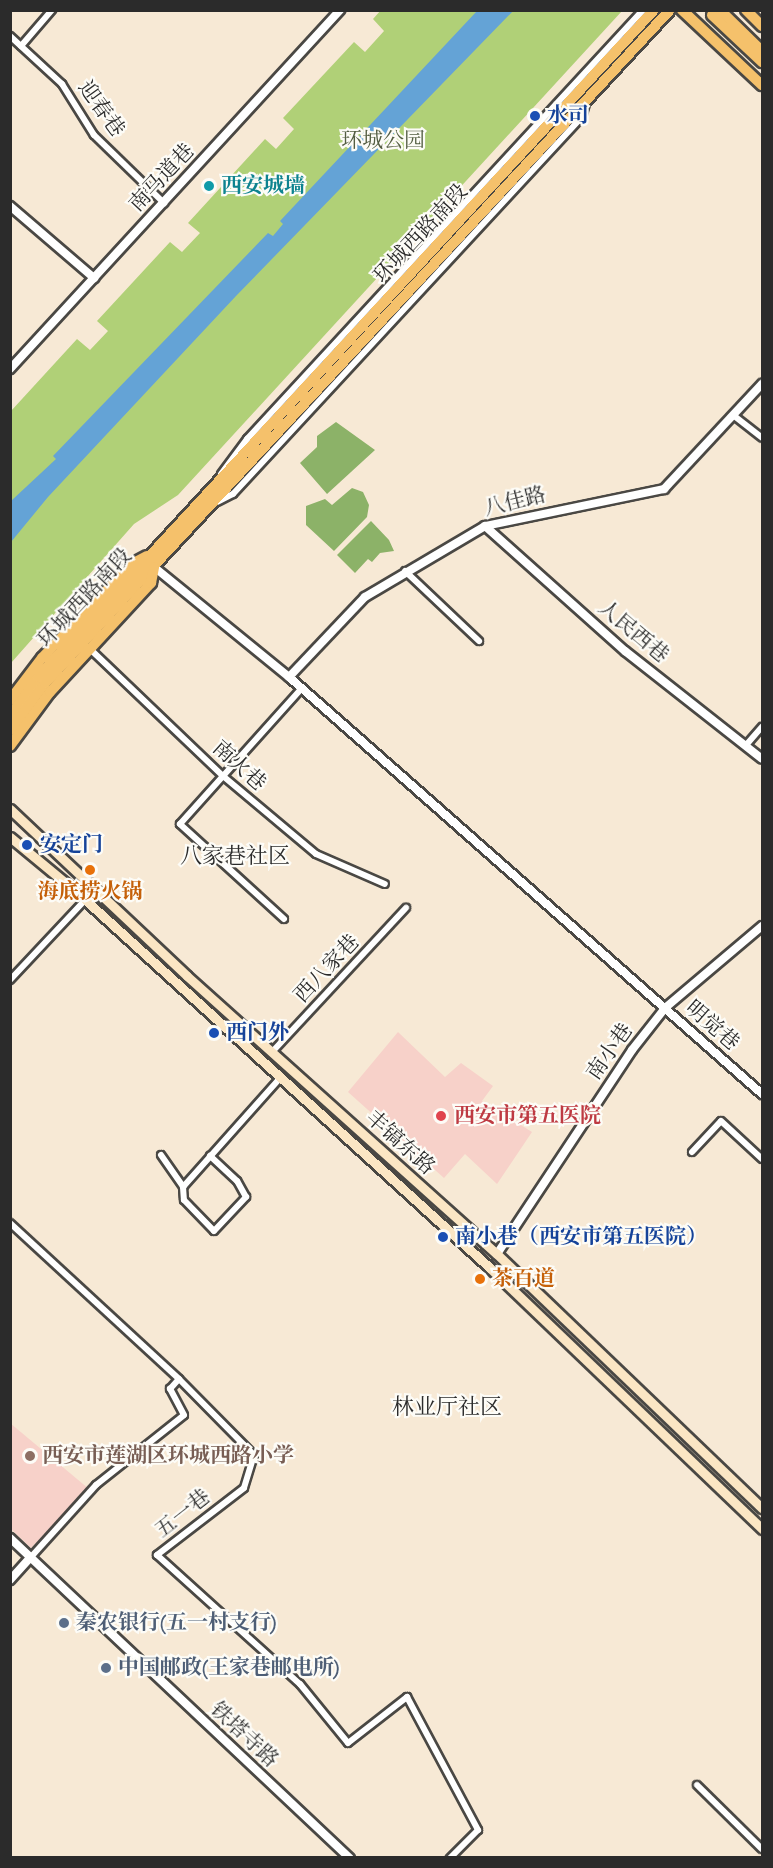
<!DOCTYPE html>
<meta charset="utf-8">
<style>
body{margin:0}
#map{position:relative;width:773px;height:1868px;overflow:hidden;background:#f7e9d5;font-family:"IM FELL Double Pica","Noto Serif SC",serif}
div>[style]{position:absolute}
.built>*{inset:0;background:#f7d1c9}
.green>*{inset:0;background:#b0d077}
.forest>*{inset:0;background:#8cb268}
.water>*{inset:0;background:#64a3d6}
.roads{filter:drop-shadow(2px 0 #4a4844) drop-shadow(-2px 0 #4a4844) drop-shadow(0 2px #4a4844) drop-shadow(0 -2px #4a4844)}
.minor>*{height:6px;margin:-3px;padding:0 3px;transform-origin:3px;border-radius:3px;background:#fff}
.tertiary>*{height:8px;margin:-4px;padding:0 4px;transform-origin:4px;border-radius:4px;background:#fff}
.secondary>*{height:9px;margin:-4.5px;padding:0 4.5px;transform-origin:4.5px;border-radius:4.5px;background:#fbe6c4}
.primary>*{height:10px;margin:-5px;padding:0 5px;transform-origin:5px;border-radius:5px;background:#f5c16b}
.dots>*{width:16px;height:16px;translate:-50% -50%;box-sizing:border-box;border:3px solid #fdfcf7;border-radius:50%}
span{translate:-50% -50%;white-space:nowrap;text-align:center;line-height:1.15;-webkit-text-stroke:4.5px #fdfcf7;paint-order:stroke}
.street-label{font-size:21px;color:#2b2b2b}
.transit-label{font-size:21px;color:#164399;font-weight:700}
.left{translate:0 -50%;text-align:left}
.park-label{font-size:21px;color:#535d42}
.culture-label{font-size:21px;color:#0d838f;font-weight:700}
.food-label{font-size:21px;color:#c56008;font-weight:700}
.health-label{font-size:21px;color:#be3a42;font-weight:700}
.education-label{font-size:21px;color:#785e54;font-weight:700}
.service-label{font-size:21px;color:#4e5e75;font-weight:700}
.neighbourhood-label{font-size:22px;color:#2b2b2b}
.frame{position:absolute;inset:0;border:12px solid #2b2b2b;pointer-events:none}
</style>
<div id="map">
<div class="built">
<div style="clip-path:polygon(398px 1032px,445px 1077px,461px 1063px,493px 1086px,482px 1101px,532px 1132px,497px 1184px,465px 1154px,444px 1178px,348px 1092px)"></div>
<div style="clip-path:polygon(10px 1423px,89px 1489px,31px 1548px,11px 1529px)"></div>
</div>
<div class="green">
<div style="clip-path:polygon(381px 10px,622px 11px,178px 495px,134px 524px,11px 663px,11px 411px,77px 339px,90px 350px,108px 331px,97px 321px,170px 242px,182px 252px,200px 233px,188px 223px,265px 139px,276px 149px,294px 129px,283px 118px,354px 42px,365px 52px,384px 31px,373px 19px)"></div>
</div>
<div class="forest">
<div style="clip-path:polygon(336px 422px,375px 450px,327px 494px,300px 463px,317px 447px,317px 436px)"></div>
<div style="clip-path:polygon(352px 488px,363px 492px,369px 505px,367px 517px,334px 551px,306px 525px,306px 506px,325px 499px,332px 505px)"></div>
<div style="clip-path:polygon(371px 521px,389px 540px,394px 551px,380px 553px,372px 562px,368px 559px,355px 573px,337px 555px)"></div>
</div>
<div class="water">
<div style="clip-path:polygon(477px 11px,513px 11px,236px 296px,48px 497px,11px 542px,11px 501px,56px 459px,53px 456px,268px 233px,273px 236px,283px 224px,280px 221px)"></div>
</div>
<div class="roads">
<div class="minor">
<div style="left:10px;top:36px;width:71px;rotate:42.7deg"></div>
<div style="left:62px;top:84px;width:60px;rotate:57.9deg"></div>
<div style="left:94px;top:135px;width:98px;rotate:44.2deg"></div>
<div style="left:21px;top:46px;width:48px;rotate:-49.3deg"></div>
<div style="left:733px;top:415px;width:37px;rotate:38deg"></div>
<div style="left:221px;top:474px;width:44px;rotate:-53.4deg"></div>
<div style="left:247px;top:439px;width:584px;rotate:-47.29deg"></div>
<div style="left:217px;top:502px;width:18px;rotate:-27deg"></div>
<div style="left:233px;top:494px;width:514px;rotate:-47.21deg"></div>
<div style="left:582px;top:117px;width:14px;rotate:-73deg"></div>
<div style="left:405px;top:571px;width:102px;rotate:43.4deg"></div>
<div style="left:89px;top:648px;width:185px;rotate:43.7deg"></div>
<div style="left:223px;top:776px;width:121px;rotate:40deg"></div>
<div style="left:316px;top:854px;width:75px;rotate:23.5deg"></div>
<div style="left:747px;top:744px;width:23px;rotate:-49deg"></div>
<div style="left:284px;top:919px;width:141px;rotate:-137.6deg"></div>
<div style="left:180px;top:824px;width:183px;rotate:-48.1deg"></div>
<div style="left:10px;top:980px;width:110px;rotate:-46.8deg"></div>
<div style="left:272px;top:1052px;width:197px;rotate:-47.1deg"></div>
<div style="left:692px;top:1152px;width:42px;rotate:-46.9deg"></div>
<div style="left:721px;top:1121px;width:56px;rotate:42.8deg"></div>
<div style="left:161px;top:1155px;width:39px;rotate:55deg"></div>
<div style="left:183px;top:1187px;width:147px;rotate:-48.3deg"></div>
<div style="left:183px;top:1187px;width:13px;rotate:86deg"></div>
<div style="left:184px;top:1200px;width:43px;rotate:45.9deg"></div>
<div style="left:214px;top:1231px;width:47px;rotate:-46.7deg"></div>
<div style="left:246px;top:1197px;width:18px;rotate:-119deg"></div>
<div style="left:237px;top:1181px;width:37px;rotate:-137deg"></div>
<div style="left:10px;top:1223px;width:230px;rotate:42.7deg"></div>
<div style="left:179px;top:1379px;width:107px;rotate:45.4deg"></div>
<div style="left:254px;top:1455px;width:34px;rotate:107deg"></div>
<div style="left:244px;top:1488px;width:110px;rotate:142.4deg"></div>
<div style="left:157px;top:1555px;width:193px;rotate:42.1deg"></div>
<div style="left:300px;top:1684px;width:76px;rotate:50.9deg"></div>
<div style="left:348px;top:1743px;width:75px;rotate:-37.9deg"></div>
<div style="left:407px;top:1697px;width:151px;rotate:61.9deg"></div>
<div style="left:478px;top:1830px;width:40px;rotate:135deg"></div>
<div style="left:31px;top:1557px;width:97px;rotate:-47.9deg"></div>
<div style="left:96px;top:1485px;width:112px;rotate:-38.5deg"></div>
<div style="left:184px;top:1415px;width:30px;rotate:-118deg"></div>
<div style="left:170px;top:1389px;width:13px;rotate:-48deg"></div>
<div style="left:697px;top:1785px;width:91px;rotate:44.6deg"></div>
</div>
<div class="tertiary">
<div style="left:10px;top:206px;width:111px;rotate:40.6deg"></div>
<div style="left:10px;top:369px;width:488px;rotate:-47.4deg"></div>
<div style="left:485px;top:526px;width:188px;rotate:41.8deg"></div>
<div style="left:625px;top:651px;width:174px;rotate:38.2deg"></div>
<div style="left:154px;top:567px;width:174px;rotate:39.2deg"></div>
<div style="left:289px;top:677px;width:631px;rotate:41.4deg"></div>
<div style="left:289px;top:677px;width:110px;rotate:-46.5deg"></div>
<div style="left:365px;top:597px;width:139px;rotate:-30.6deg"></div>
<div style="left:485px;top:526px;width:183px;rotate:-11.7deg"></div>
<div style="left:664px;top:489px;width:144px;rotate:-47deg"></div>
<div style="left:497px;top:1254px;width:245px;rotate:-56.5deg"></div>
<div style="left:632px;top:1050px;width:53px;rotate:-51.8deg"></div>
<div style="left:665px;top:1008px;width:127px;rotate:-40.2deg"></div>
<div style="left:10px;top:1538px;width:467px;rotate:43.3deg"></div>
<div style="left:10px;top:1580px;width:31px;rotate:-48deg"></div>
</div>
<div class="secondary">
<div style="left:10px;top:809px;width:243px;rotate:43.3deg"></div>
<div style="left:187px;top:976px;width:416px;rotate:41.9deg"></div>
<div style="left:497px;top:1254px;width:367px;rotate:43.8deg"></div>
<div style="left:10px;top:837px;width:91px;rotate:39.6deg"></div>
<div style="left:80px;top:895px;width:554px;rotate:42.29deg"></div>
<div style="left:490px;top:1268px;width:377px;rotate:43.8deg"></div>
</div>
<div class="primary">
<div style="left:682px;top:10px;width:110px;rotate:43.2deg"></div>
<div style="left:720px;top:10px;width:59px;rotate:44.3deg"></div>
<div style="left:746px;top:10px;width:23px;rotate:45deg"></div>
<div style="left:712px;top:15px;width:69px;rotate:43.2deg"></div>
<div style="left:10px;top:700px;width:53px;rotate:-52.7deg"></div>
<div style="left:42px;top:658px;width:130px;rotate:-46.2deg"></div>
<div style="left:132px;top:564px;width:17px;rotate:-28deg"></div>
<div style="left:10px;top:716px;width:48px;rotate:-54.3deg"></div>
<div style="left:38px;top:677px;width:908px;rotate:-47.28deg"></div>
<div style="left:10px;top:731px;width:59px;rotate:-53.9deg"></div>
<div style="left:45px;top:683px;width:918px;rotate:-47.12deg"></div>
<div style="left:10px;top:746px;width:67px;rotate:-53.5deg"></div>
<div style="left:50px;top:692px;width:149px;rotate:-47.2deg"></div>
<div style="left:151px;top:583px;width:16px;rotate:-79deg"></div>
</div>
</div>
<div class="dots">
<div style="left:535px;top:116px;background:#1a4fb4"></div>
<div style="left:209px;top:186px;background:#0f9aa8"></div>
<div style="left:27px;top:845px;background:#1a4fb4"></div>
<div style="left:90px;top:870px;background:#e8710a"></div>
<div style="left:214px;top:1033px;background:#1a4fb4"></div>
<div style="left:441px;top:1116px;background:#e0444e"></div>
<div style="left:443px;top:1237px;background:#1a4fb4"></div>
<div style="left:480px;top:1279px;background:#e8710a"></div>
<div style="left:30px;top:1456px;background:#8d6e63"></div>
<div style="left:64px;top:1623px;background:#5c6f8a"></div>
<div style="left:106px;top:1668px;background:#5c6f8a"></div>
</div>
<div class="street-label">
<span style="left:101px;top:109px;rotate:54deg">迎春巷</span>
<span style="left:162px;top:178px;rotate:-47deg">南马道巷</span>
<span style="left:421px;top:234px;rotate:-47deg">环城西路南段</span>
<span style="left:515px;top:502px;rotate:-14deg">八佳路</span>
<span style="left:85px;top:598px;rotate:-47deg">环城西路南段</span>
<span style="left:633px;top:632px;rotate:40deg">人民西巷</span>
<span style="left:239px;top:766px;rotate:42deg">南火巷</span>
<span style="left:327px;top:969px;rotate:-47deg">西八家巷</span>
<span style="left:712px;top:1026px;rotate:41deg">明觉巷</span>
<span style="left:610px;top:1052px;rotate:-55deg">南小巷</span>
<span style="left:400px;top:1143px;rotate:42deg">丰镐东路</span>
<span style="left:183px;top:1514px;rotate:-38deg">五一巷</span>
<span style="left:244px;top:1735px;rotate:43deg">铁塔寺路</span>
</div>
<div class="transit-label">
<span class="left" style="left:547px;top:116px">水司</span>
<span class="left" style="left:40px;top:845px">安定门</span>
<span class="left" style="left:226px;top:1033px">西门外</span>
<span class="left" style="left:455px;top:1237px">南小巷（西安市第五医院）</span>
</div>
<div class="park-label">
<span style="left:383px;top:141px">环城公园</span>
</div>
<div class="culture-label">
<span class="left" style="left:221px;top:186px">西安城墙</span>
</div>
<div class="food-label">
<span style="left:90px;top:892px">海底捞火锅</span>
<span class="left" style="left:492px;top:1279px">茶百道</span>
</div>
<div class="health-label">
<span class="left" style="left:454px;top:1116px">西安市第五医院</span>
</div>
<div class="education-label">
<span class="left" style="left:42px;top:1456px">西安市莲湖区环城西路小学</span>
</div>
<div class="service-label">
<span class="left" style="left:76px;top:1623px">秦农银行(五一村支行)</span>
<span class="left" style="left:118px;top:1668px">中国邮政(王家巷邮电所)</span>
</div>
<div class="neighbourhood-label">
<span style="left:235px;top:857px">八家巷社区</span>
<span style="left:447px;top:1408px">林业厅社区</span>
</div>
<div class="frame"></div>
</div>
